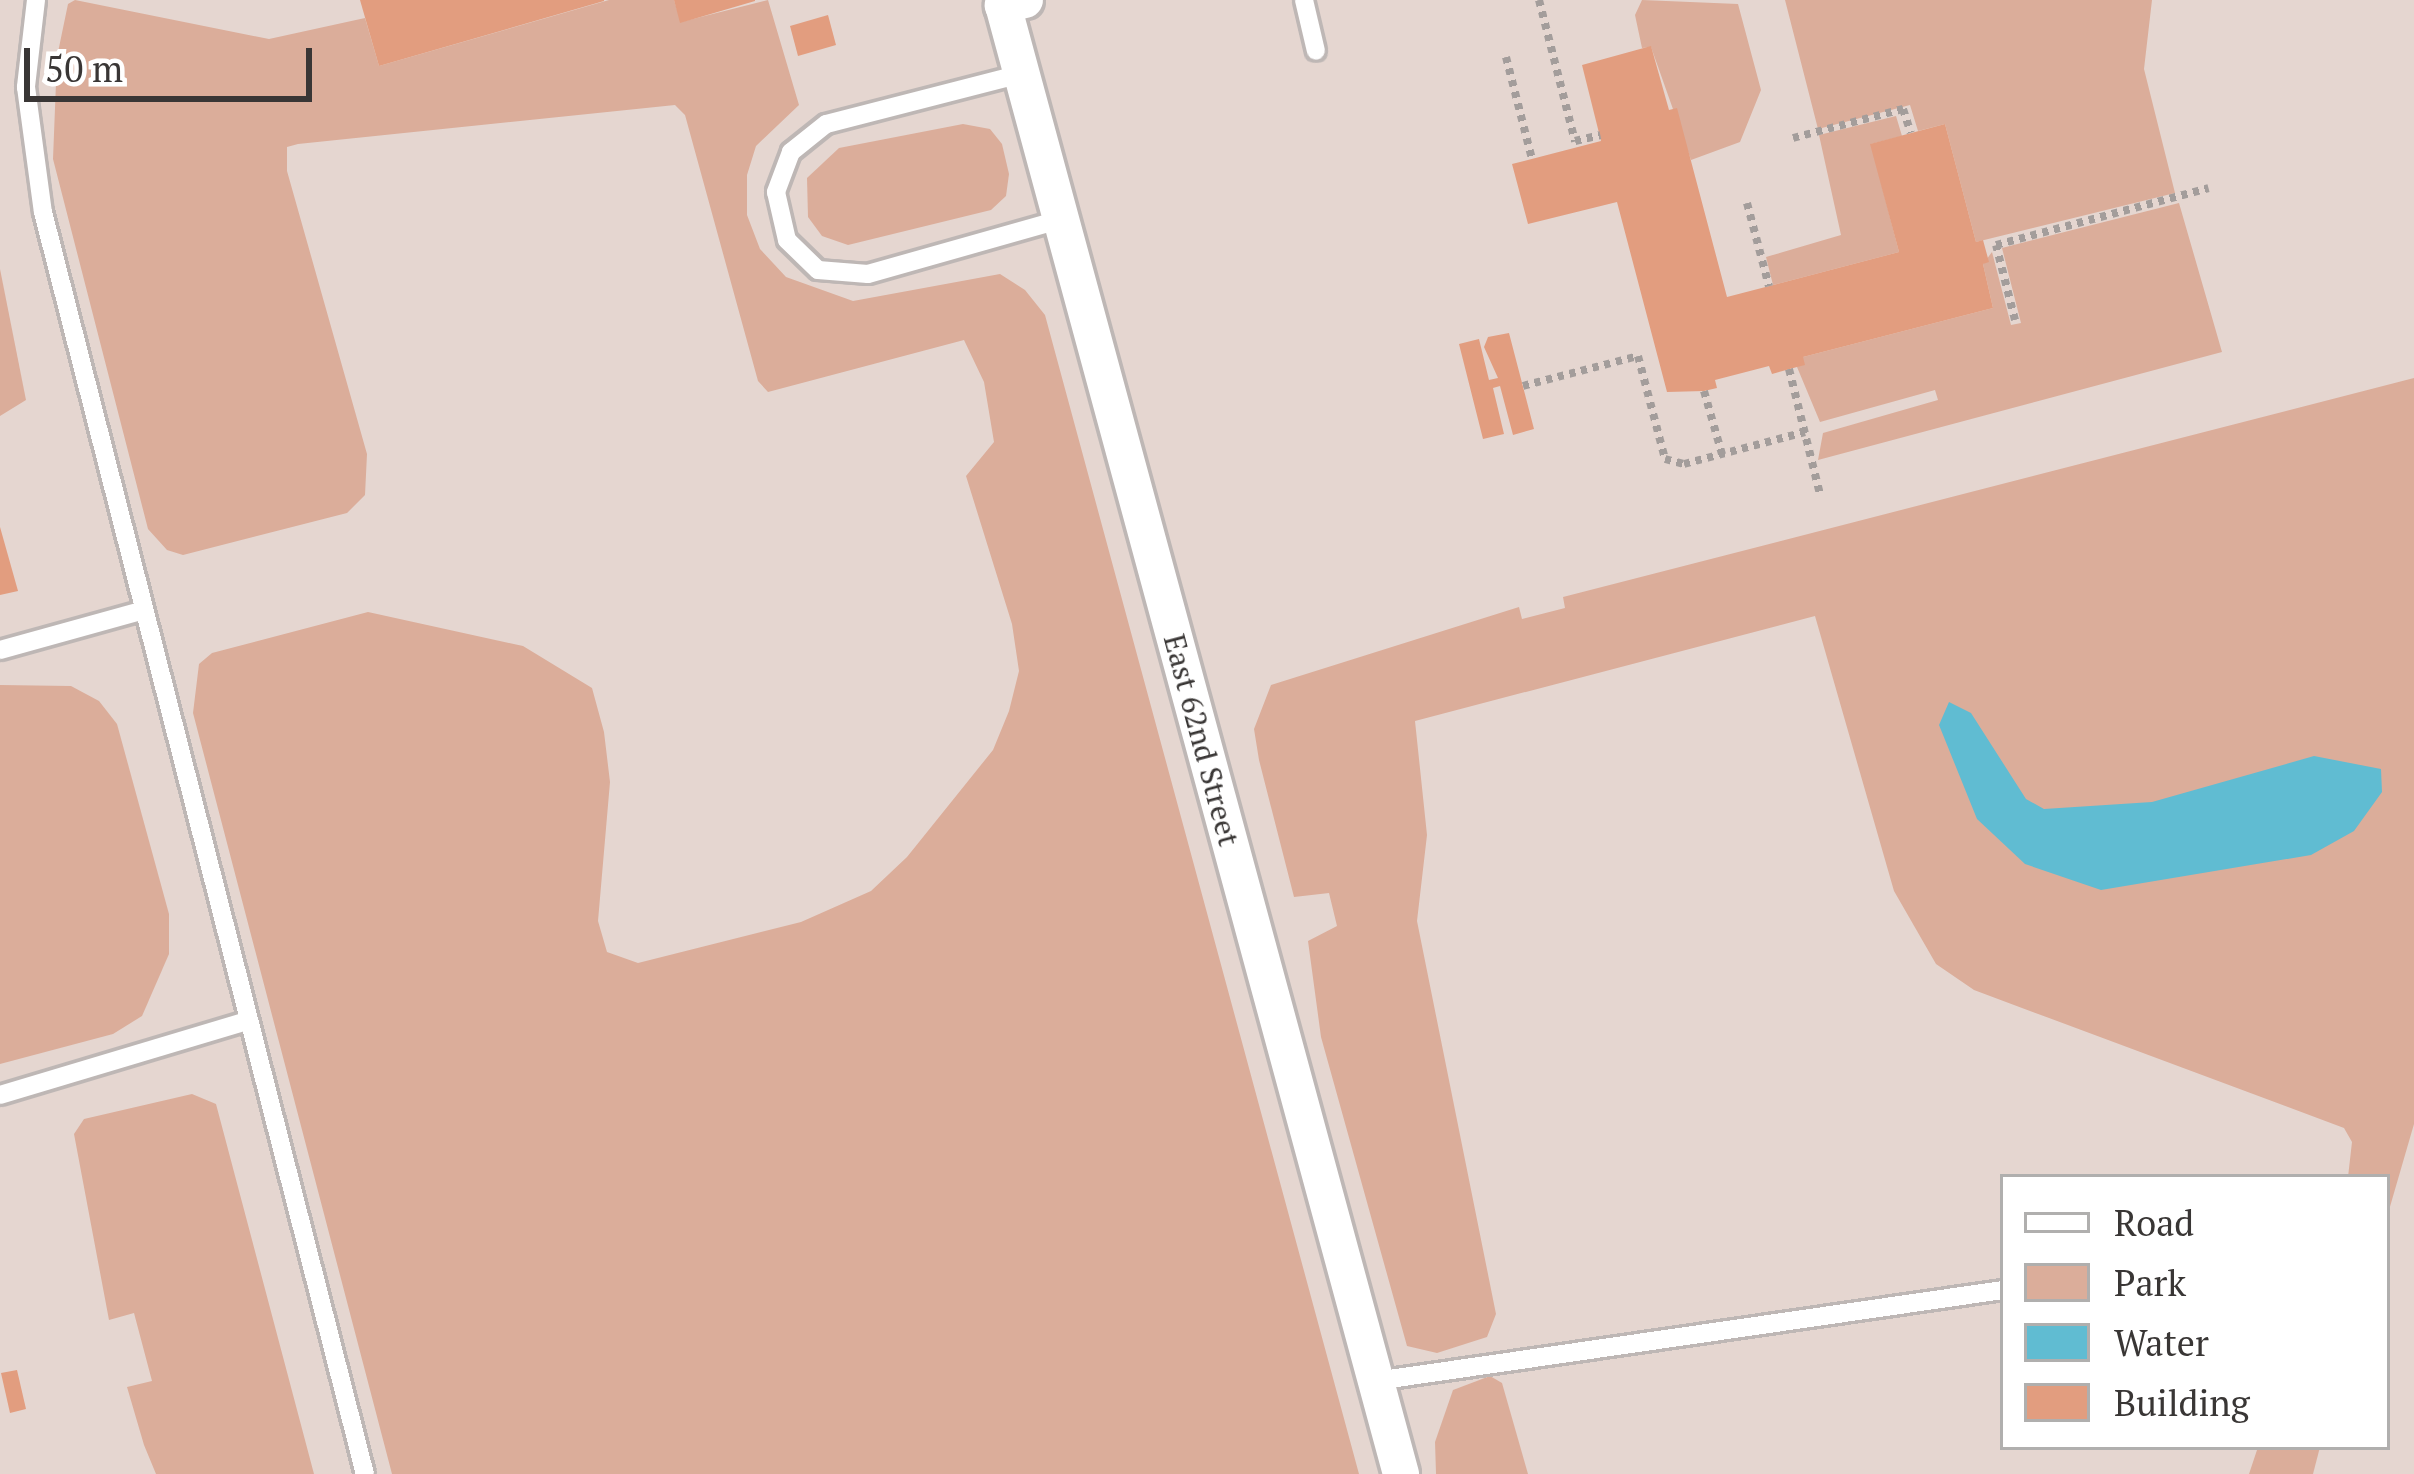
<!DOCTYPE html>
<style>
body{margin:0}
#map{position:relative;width:2414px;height:1474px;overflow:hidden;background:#eae3e0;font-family:"PT Serif",serif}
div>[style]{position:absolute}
.built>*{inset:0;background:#e5d6d0}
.green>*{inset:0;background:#dbad9a}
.water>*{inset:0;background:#60bcd2}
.building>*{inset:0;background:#e29d7f}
.path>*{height:8px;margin-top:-4px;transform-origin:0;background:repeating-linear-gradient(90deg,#a39d9b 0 6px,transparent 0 12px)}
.roads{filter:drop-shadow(3px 0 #beb7b5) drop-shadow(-3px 0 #beb7b5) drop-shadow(0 3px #beb7b5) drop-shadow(0 -3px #beb7b5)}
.service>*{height:18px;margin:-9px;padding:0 9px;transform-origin:9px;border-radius:9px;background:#fff}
.minor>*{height:36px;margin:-18px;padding:0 18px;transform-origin:18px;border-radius:18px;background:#fff}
span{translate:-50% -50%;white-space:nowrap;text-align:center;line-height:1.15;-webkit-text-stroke:10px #fff;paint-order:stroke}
.street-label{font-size:30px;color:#393635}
.legend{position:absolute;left:2000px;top:1174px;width:390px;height:276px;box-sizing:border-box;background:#fff;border:3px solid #b0afae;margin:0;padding:15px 21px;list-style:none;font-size:36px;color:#393635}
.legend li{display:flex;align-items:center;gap:24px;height:60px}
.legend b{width:60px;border:3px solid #b0afae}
.scale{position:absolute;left:24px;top:48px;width:288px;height:54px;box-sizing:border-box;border:6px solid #393635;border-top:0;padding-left:15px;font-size:36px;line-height:42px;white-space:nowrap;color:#393635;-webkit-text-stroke:9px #fff;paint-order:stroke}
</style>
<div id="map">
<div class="built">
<div style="clip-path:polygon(evenodd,0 0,2414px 0,2414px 1474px,0 1474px,0 0,2003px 1177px,2387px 1177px,2387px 1447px,2003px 1447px,2003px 1177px)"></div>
</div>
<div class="green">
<div style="clip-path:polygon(75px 0,269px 39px,365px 18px,379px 66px,609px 0,674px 0,681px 22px,768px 0,799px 105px,756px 146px,747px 175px,747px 215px,760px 249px,786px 277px,853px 301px,1000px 274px,1025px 290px,1045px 315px,1359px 1474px,392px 1474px,193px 713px,199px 664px,212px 653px,368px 612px,523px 646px,592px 688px,604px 732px,610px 782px,598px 921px,607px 952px,638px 963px,801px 922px,871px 891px,907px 857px,993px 750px,1009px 711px,1019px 671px,1012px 624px,966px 476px,994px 442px,984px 382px,964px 340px,768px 392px,758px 381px,685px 115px,675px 105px,298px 144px,287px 147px,287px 171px,367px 454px,365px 495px,347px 513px,183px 555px,167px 550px,148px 529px,53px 159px,57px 57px,68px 4px)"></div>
<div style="clip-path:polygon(1642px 0,1738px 4px,1761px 90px,1740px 142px,1691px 160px,1651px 47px,1642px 48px,1635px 15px)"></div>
<div style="clip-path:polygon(1785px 0,2152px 0,2144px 69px,2175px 193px,1976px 242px,1945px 124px,1918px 131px,1910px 105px,1818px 129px)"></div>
<div style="clip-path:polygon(1896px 116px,1902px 136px,1871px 144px,1899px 252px,1773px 285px,1766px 257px,1841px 235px,1819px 135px)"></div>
<div style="clip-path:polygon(963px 124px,990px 129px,1002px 144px,1009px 174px,1006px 196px,991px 210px,848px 245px,822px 236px,808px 217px,807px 178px,839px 148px)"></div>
<div style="clip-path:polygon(2179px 203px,2222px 352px,1818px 460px,1823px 433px,1938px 400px,1935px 390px,1820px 422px,1797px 367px,1803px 357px,1993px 308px,1983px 264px,1992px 252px,2011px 325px,2021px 323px,2002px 248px)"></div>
<div style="clip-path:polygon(0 269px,26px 400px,0 416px)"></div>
<div style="clip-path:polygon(2414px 378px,2414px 1124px,2387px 1217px,2387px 1177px,2348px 1177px,2352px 1142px,2344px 1128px,1974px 990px,1936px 964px,1894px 891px,1815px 616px,1415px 721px,1427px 835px,1417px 921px,1496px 1314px,1487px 1337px,1437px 1353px,1407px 1346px,1321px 1037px,1308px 941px,1337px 926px,1329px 893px,1294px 897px,1259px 760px,1254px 729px,1271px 685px,1519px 607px,1522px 619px,1565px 608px,1563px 597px)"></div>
<div style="clip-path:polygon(0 685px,71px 686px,99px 701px,117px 724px,169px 914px,169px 954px,142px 1016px,113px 1034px,0 1064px)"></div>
<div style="clip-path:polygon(192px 1094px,216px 1104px,314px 1474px,156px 1474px,144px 1445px,127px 1387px,152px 1381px,134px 1313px,109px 1320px,74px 1134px,84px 1119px)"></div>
<div style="clip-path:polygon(1490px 1376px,1502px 1383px,1528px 1474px,1436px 1474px,1435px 1442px,1453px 1390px)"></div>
<div style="clip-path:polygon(2258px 1447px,2320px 1447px,2313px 1474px,2249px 1474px)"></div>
</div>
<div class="water">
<div style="clip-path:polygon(1949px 702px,1971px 713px,2026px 799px,2044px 809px,2152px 802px,2314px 756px,2381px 769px,2382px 792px,2354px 831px,2311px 855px,2101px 890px,2025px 864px,1977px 819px,1939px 725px)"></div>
</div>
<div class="building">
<div style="clip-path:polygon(360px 0,604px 0,604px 1px,379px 66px)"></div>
<div style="clip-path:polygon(674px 0,755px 0,755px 1px,680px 23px)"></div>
<div style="clip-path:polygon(828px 15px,836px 45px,798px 56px,790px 26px)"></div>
<div style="clip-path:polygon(1651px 46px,1669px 110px,1677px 108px,1727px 297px,1899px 252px,1870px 144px,1945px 124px,1976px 242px,1983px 240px,1989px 262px,1983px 264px,1993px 308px,1803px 357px,1805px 365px,1797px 367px,1772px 374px,1769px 366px,1715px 380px,1717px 388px,1704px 391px,1667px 392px,1617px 202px,1528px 224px,1512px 164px,1601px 141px,1582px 65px)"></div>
<div style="clip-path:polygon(1509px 333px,1534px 429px,1513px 435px,1500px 386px,1493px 388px,1504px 434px,1483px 439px,1459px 344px,1479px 339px,1489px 380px,1498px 378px,1484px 347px,1488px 337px)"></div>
<div style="clip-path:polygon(0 527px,18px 591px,0 595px)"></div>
<div style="clip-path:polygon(17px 1370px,26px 1409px,10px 1413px,1px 1373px)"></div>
</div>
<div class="path">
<div style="left:1539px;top:0;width:146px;rotate:75.7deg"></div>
<div style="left:1575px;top:141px;width:26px;rotate:-13deg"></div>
<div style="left:1506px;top:57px;width:105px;rotate:75.7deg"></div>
<div style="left:1793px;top:138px;width:114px;rotate:-14.8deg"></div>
<div style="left:1903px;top:109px;width:25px;rotate:72deg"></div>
<div style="left:1747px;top:203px;width:86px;rotate:75.2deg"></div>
<div style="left:2015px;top:320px;width:77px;rotate:-104.2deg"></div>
<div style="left:1996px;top:245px;width:220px;rotate:-15deg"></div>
<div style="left:1789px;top:369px;width:129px;rotate:76.1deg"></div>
<div style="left:1523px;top:386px;width:119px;rotate:-14.6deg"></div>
<div style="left:1638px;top:356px;width:106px;rotate:75.3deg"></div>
<div style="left:1665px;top:459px;width:20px;rotate:15deg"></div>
<div style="left:1684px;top:464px;width:125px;rotate:-14.8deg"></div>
<div style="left:1704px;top:391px;width:66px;rotate:74.1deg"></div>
</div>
<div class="roads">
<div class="service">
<div style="left:36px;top:0;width:88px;rotate:96.6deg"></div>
<div style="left:26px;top:87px;width:126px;rotate:82.3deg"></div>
<div style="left:43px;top:212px;width:1302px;rotate:75.69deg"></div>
<div style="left:1304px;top:0;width:52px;rotate:76.8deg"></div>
<div style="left:1021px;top:74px;width:201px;rotate:165.6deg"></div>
<div style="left:826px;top:124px;width:45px;rotate:141.3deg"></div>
<div style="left:791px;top:152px;width:43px;rotate:110.6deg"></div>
<div style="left:776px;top:192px;width:49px;rotate:77.1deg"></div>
<div style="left:787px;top:240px;width:43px;rotate:44.1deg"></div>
<div style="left:818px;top:270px;width:50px;rotate:4.6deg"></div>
<div style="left:868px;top:274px;width:198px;rotate:-15.8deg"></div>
<div style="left:0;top:650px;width:146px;rotate:-15.5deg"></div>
<div style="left:0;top:1095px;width:258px;rotate:-16.7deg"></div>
<div style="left:1376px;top:1381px;width:634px;rotate:-8.26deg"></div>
</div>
<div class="minor">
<div style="left:1025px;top:0;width:23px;rotate:167deg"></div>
<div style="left:1003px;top:5px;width:1522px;rotate:74.84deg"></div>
</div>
</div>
<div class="street-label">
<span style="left:1202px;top:740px;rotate:75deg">East 62nd Street</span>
</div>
<ul class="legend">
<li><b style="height:15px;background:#fff"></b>Road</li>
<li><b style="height:33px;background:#dbad9a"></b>Park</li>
<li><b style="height:33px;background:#60bcd2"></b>Water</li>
<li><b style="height:33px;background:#e29d7f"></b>Building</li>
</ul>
<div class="scale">50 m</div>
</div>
